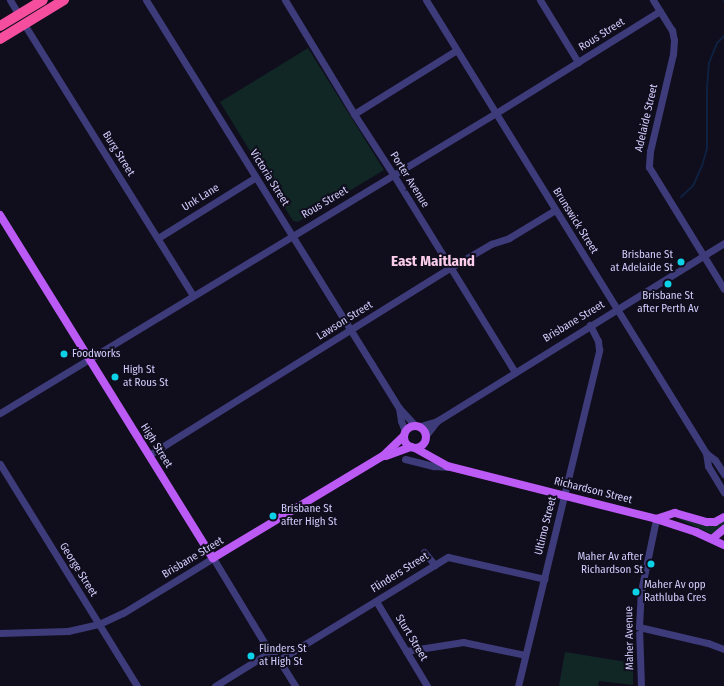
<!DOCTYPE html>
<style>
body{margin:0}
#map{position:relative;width:724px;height:686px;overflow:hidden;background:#100d1d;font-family:"Fira Sans Condensed",sans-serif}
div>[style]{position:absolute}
.green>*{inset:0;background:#102726}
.stream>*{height:2px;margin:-1px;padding:0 1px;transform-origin:1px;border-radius:1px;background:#0e2140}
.minor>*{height:7px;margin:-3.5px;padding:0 3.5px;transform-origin:3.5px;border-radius:3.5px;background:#3d3b79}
.major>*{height:8px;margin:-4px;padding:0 4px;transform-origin:4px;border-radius:4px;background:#bb5af5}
.major>.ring{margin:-4px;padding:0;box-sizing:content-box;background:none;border:8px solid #bb5af5;border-radius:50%}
.highway>*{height:10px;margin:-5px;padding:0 5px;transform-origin:5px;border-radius:5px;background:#f54e9e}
.dots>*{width:11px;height:11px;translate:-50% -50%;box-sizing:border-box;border:2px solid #100d1d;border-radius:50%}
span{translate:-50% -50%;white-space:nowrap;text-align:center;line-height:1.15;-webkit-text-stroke:4px #100d1d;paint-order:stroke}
.street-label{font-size:11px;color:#d1ccfc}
.poi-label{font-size:11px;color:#d1ccfc}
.right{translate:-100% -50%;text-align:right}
.left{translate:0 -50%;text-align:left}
.district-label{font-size:15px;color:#fcceeb;font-weight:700}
</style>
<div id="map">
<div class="green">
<div style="clip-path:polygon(308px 48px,384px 170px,298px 222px,293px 221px,220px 102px)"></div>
<div style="clip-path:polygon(676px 518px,708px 525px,724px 520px,724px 526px,712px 534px)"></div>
<div style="clip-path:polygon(565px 652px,633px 663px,633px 685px,599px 681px,598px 686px,559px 686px)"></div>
</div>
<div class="stream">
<div style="left:724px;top:0;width:1px;rotate:90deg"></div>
<div style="left:681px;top:197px;width:16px;rotate:-43deg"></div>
<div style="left:693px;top:186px;width:22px;rotate:-66deg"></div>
<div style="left:702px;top:166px;width:19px;rotate:-74deg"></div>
<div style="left:707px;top:148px;width:59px;rotate:-90deg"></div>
<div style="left:707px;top:89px;width:26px;rotate:-86deg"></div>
<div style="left:709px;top:63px;width:22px;rotate:-68deg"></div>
<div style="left:717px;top:43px;width:10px;rotate:-45deg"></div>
</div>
<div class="minor">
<div style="left:10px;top:0;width:17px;rotate:59deg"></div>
<div style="left:146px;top:0;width:480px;rotate:58.2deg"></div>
<div style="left:399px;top:408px;width:23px;rotate:47deg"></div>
<div style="left:285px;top:0;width:133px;rotate:58.8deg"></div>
<div style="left:354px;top:114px;width:72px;rotate:57deg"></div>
<div style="left:393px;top:174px;width:233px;rotate:58.4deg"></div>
<div style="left:426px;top:0;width:533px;rotate:58.28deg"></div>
<div style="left:706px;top:453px;width:13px;rotate:81deg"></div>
<div style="left:708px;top:466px;width:31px;rotate:59deg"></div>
<div style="left:540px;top:0;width:73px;rotate:58.5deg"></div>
<div style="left:653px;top:0;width:36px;rotate:58deg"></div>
<div style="left:672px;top:30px;width:10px;rotate:79deg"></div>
<div style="left:674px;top:40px;width:14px;rotate:94deg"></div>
<div style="left:673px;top:54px;width:100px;rotate:103.3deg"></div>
<div style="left:650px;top:151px;width:16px;rotate:94deg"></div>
<div style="left:649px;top:167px;width:143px;rotate:58.4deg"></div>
<div style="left:24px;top:24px;width:319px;rotate:58.1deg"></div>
<div style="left:354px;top:114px;width:121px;rotate:-31.9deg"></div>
<div style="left:158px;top:238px;width:115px;rotate:-31.9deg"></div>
<div style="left:399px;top:408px;width:13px;rotate:81deg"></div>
<div style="left:401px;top:421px;width:11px;rotate:68deg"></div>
<div style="left:0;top:413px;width:580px;rotate:-31.17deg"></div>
<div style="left:496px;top:113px;width:193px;rotate:-31.9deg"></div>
<div style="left:420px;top:426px;width:18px;rotate:-16deg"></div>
<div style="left:437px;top:421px;width:338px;rotate:-31.8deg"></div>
<div style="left:426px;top:435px;width:18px;rotate:-52deg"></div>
<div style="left:706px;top:453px;width:11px;rotate:38deg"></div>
<div style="left:715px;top:460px;width:17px;rotate:57deg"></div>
<div style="left:149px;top:455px;width:354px;rotate:-31.9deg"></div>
<div style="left:450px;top:268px;width:48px;rotate:-30.3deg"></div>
<div style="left:491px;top:244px;width:19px;rotate:-18deg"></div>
<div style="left:509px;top:238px;width:54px;rotate:-31.3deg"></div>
<div style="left:405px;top:459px;width:30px;rotate:14deg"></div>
<div style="left:434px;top:466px;width:15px;rotate:4deg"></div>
<div style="left:0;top:464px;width:261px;rotate:58.3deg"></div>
<div style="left:424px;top:552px;width:17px;rotate:50deg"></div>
<div style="left:376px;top:601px;width:99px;rotate:59deg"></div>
<div style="left:639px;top:627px;width:71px;rotate:13.1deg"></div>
<div style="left:708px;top:643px;width:17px;rotate:21deg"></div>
<div style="left:0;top:633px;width:68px;rotate:-1.7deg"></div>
<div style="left:68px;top:631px;width:32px;rotate:-13deg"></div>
<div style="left:99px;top:624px;width:26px;rotate:-25deg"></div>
<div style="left:123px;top:613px;width:105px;rotate:-31.4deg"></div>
<div style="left:213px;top:558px;width:110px;rotate:58.8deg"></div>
<div style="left:270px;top:652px;width:12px;rotate:42deg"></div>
<div style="left:279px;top:660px;width:31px;rotate:58deg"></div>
<div style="left:406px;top:651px;width:58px;rotate:-9deg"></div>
<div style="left:463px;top:642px;width:63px;rotate:11.8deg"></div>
<div style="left:279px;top:660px;width:198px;rotate:-31.4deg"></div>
<div style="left:448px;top:557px;width:99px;rotate:12.8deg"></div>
<div style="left:215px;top:686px;width:65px;rotate:-31.7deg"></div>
<div style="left:518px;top:686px;width:346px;rotate:-76.4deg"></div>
<div style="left:599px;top:350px;width:9px;rotate:-96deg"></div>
<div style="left:598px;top:341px;width:18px;rotate:-117deg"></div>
<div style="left:641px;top:686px;width:59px;rotate:-91.9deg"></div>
<div style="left:639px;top:627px;width:36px;rotate:-87deg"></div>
<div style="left:641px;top:591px;width:74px;rotate:-78.2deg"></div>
</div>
<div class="major">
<div style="left:0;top:215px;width:404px;rotate:58.2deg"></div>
<div style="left:213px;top:558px;width:198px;rotate:-31deg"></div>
<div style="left:383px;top:456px;width:29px;rotate:-44deg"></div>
<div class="ring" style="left:404px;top:426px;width:14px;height:14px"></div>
<div style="left:415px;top:448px;width:37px;rotate:29deg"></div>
<div style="left:447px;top:466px;width:216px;rotate:14.2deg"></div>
<div style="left:656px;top:519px;width:42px;rotate:18deg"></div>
<div style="left:696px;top:532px;width:31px;rotate:25deg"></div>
<div style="left:386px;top:456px;width:27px;rotate:-20deg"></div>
<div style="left:656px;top:519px;width:20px;rotate:-18deg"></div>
<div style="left:675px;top:513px;width:33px;rotate:16deg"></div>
<div style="left:707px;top:522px;width:8px"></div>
<div style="left:715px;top:522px;width:10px;rotate:-29deg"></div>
<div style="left:712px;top:539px;width:16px;rotate:-40deg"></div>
</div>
<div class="highway">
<div style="left:0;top:26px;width:50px;rotate:-31.2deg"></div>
<div style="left:0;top:39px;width:75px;rotate:-31.4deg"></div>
</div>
<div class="dots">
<div style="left:681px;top:262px;background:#0dd1e6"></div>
<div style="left:668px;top:284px;background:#0dd1e6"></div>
<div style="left:64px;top:354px;background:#0dd1e6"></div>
<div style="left:115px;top:377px;background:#0dd1e6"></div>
<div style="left:273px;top:516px;background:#0dd1e6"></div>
<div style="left:651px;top:564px;background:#0dd1e6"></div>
<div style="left:636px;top:592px;background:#0dd1e6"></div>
<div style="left:251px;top:656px;background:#0dd1e6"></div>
</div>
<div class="street-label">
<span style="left:602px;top:35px;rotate:-32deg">Rous Street</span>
<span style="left:647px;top:118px;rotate:-77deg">Adelaide Street</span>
<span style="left:118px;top:154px;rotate:58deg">Burg Street</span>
<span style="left:269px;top:178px;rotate:58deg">Victoria Street</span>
<span style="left:409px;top:180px;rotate:58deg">Porter Avenue</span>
<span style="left:201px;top:198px;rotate:-32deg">Unk Lane</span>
<span style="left:325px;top:203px;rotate:-31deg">Rous Street</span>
<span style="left:575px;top:221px;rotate:58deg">Brunswick Street</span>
<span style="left:345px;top:321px;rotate:-32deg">Lawson Street</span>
<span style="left:574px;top:322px;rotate:-31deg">Brisbane Street</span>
<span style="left:156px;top:446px;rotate:58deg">High Street</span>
<span style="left:593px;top:491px;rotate:14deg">Richardson Street</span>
<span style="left:546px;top:526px;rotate:-76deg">Ultimo Street</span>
<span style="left:193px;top:558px;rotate:-31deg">Brisbane Street</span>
<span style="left:78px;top:570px;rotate:58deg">George Street</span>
<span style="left:400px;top:573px;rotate:-32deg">Flinders Street</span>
<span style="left:411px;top:638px;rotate:59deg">Sturt Street</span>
<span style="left:630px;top:638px;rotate:-91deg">Maher Avenue</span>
</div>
<div class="poi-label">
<span class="right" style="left:673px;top:262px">Brisbane St<br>at Adelaide St</span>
<span style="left:668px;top:303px">Brisbane St<br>after Perth Av</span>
<span class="left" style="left:72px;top:354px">Foodworks</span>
<span class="left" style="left:123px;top:377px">High St<br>at Rous St</span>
<span class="left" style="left:281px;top:516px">Brisbane St<br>after High St</span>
<span class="right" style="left:643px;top:564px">Maher Av after<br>Richardson St</span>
<span class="left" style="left:644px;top:592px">Maher Av opp<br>Rathluba Cres</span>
<span class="left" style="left:259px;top:656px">Flinders St<br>at High St</span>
</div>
<div class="district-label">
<span style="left:433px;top:262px">East Maitland</span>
</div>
</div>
